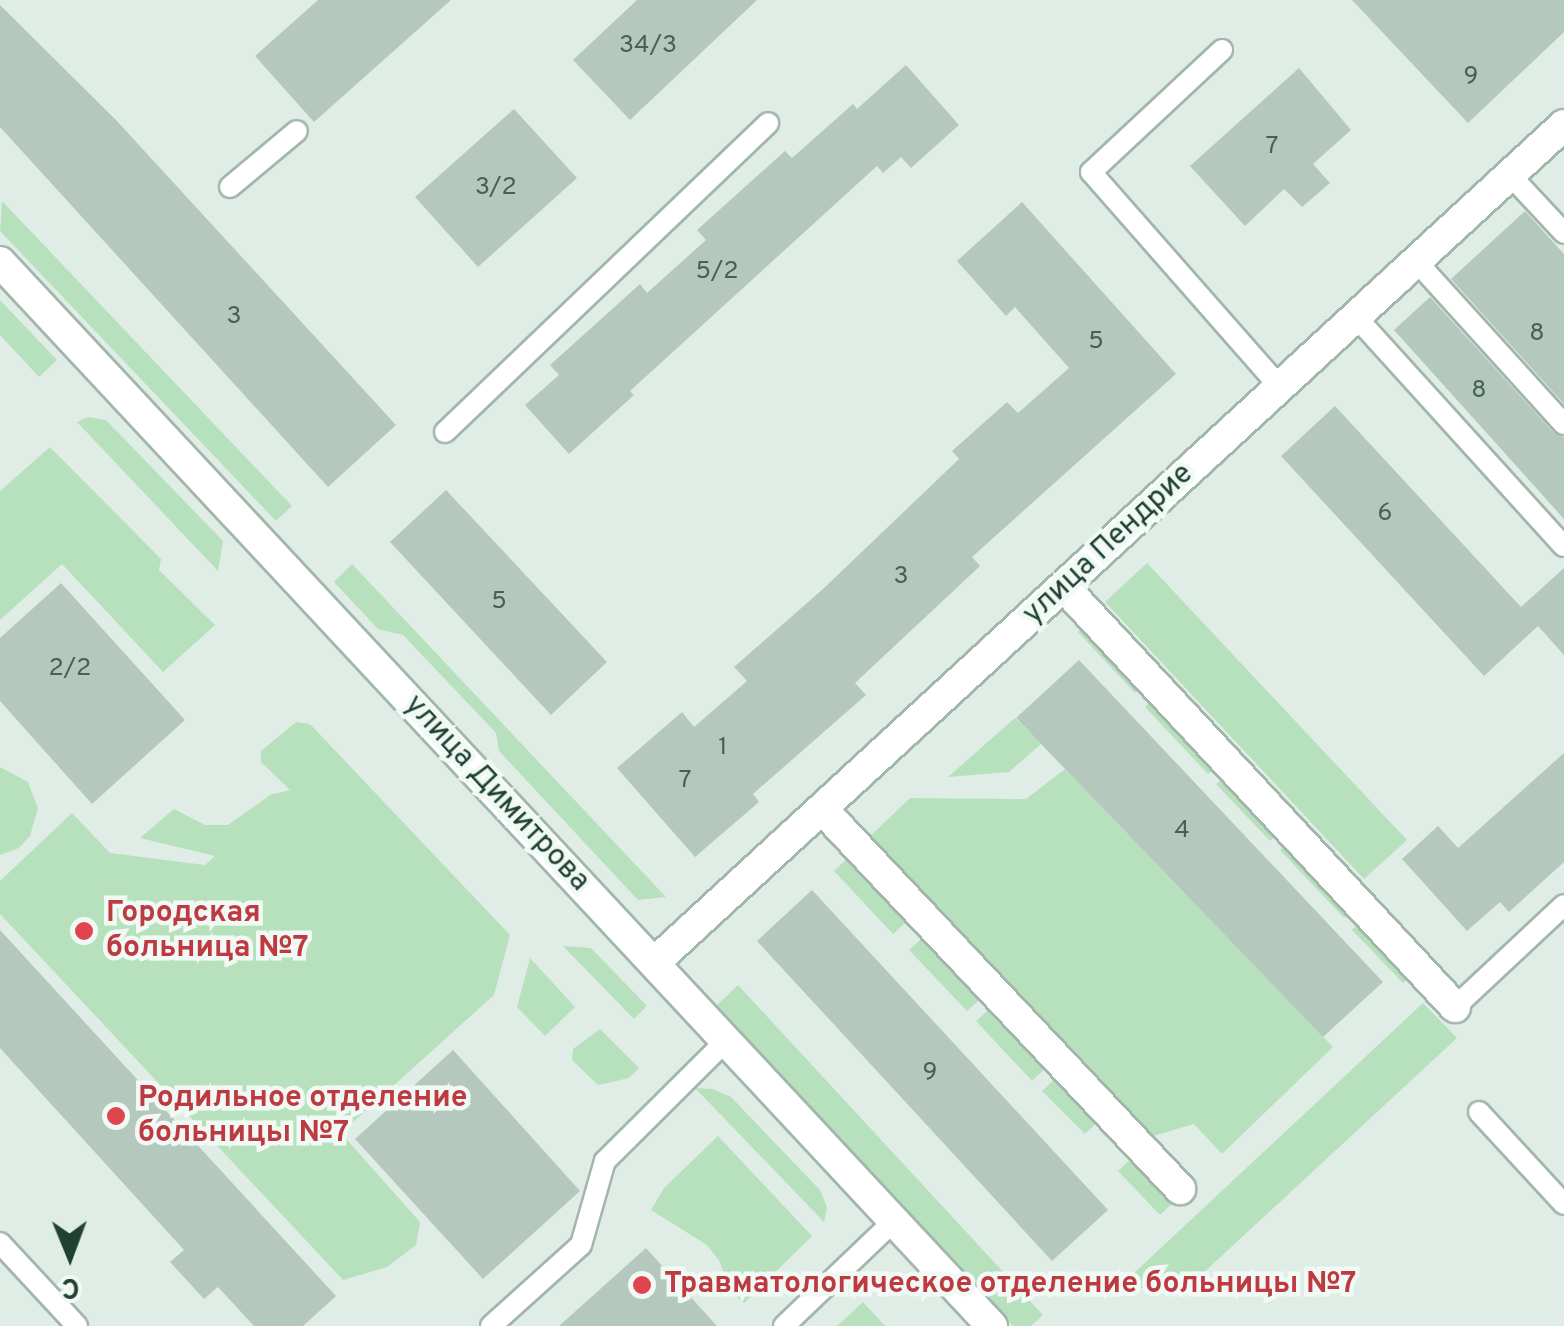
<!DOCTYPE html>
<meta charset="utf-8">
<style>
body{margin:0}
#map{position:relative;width:1564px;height:1326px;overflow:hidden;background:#e0ede6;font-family:Overpass,sans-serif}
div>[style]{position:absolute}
.green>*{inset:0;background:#b7e1bc}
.building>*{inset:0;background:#b5c8be}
.roads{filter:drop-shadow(2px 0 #a2b6ac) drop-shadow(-2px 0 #a2b6ac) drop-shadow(0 2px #a2b6ac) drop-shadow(0 -2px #a2b6ac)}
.service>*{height:20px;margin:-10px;padding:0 10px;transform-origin:10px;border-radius:10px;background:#fff}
.minor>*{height:30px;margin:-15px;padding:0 15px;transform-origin:15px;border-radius:15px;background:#fff}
.dots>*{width:28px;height:28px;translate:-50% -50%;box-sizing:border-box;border:5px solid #f1f9f4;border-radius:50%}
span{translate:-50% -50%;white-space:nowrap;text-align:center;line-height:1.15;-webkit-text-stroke:9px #f1f9f4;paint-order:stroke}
.number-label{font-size:25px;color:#446255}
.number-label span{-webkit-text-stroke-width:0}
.street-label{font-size:30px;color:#1f4032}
.health-label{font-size:30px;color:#be3a42;font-weight:700}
.left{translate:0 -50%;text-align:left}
.north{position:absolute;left:20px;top:1206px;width:100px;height:100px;-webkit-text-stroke:8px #f1f9f4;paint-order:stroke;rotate:179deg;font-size:28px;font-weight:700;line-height:40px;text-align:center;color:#1f4032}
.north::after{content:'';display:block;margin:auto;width:35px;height:45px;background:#1f4032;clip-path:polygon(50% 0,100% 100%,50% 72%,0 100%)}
</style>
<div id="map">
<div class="green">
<div style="clip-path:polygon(2px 201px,292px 506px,276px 521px,0 231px)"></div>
<div style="clip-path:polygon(0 300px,57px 360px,39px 377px,0 335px)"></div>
<div style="clip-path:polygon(88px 417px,106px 420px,223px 541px,218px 571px,77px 422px)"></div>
<div style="clip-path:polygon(50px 447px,161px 559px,159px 570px,215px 625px,163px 672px,62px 564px,0 620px,0 491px)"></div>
<div style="clip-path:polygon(1147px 563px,1407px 840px,1364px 879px,1105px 602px)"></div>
<div style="clip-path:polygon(352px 564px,666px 897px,638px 900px,499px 751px,496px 733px,403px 635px,378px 629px,334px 582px)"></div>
<div style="clip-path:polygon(1088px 622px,1145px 682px,1135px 693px,1078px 632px)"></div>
<div style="clip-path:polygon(1159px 694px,1222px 762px,1208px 774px,1145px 707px)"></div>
<div style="clip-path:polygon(1015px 718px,1041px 744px,1009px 772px,948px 777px)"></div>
<div style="clip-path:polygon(296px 722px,310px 724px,510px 935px,494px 995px,341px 1133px,420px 1222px,416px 1245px,387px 1267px,343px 1280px,0 914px,0 881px,72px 813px,110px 853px,205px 865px,215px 856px,140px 838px,174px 809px,205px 825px,228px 825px,270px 795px,290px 790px,261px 762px,261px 751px)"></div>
<div style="clip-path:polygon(0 767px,28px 782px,38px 808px,30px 836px,19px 848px,0 855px)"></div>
<div style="clip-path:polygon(1065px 769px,1333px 1047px,1222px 1154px,1194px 1124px,1146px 1138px,865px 841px,910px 798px,1026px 799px)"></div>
<div style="clip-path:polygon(1229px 773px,1282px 830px,1270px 841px,1216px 784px)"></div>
<div style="clip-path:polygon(1292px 840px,1355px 908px,1344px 918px,1280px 850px)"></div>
<div style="clip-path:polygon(853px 853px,913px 916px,893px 934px,834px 871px)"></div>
<div style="clip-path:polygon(1364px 917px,1416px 971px,1403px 983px,1352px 930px)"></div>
<div style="clip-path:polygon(930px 931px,987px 993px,967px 1011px,909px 950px)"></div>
<div style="clip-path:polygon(563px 946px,591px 948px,647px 1006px,634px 1019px)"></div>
<div style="clip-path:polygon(530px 958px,575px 1007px,545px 1036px,517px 1007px)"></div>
<div style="clip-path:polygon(738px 985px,1043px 1315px,1031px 1326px,1013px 1326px,716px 1006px)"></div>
<div style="clip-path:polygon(996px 1003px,1052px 1062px,1032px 1081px,976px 1021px)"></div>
<div style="clip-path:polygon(1423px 1003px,1457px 1038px,1187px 1288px,1118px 1288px)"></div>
<div style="clip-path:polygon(600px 1029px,639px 1068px,629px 1078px,598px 1085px,572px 1060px,573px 1049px)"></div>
<div style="clip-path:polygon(1061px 1073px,1103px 1116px,1085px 1134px,1042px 1091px)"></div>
<div style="clip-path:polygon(695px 1088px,713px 1089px,731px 1097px,820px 1190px,827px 1207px,824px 1222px)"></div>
<div style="clip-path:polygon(718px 1136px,812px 1236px,744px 1303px,729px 1290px,720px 1262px,707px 1245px,651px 1210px,664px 1188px)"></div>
<div style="clip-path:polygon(1137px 1153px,1179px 1197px,1160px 1215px,1118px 1171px)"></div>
<div style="clip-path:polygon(863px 1302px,885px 1326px,837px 1326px)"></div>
</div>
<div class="building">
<div style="clip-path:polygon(318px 0,451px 0,314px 122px,255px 56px)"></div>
<div style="clip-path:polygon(637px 0,757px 0,630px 120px,573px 60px)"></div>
<div style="clip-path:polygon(1352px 0,1564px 0,1564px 32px,1468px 123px)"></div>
<div style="clip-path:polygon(0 5px,116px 120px,396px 425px,328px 487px,0 127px)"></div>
<div style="clip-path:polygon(906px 65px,959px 125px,911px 168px,901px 157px,883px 173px,877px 166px,630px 391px,634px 395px,569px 454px,525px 405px,559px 375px,550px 365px,640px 284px,647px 293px,706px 240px,697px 230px,785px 151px,792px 158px,853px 104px,857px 109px)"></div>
<div style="clip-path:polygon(1299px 68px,1351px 130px,1313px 164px,1330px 183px,1302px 207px,1284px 189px,1245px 226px,1190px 166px)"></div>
<div style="clip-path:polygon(514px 109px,577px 178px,478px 267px,415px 197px)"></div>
<div style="clip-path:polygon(1022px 202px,1176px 374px,972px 557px,980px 566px,855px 683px,866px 695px,753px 794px,759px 802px,695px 857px,617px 768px,682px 712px,694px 727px,747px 681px,734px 667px,823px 589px,959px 459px,952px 451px,1007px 402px,1018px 413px,1069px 368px,1015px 307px,1006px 316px,957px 261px)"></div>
<div style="clip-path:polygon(1525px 211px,1564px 254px,1564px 404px,1451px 279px)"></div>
<div style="clip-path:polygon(1430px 297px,1554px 433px,1564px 437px,1564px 519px,1394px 330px)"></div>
<div style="clip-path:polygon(1335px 406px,1521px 607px,1564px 568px,1564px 655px,1538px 626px,1484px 676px,1281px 456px)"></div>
<div style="clip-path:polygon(446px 490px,607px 662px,551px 715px,390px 542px)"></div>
<div style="clip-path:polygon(61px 583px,185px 720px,92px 804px,0 701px,0 638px)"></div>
<div style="clip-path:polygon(1079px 660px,1383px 982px,1323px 1037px,1016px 718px)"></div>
<div style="clip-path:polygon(1564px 753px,1564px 862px,1509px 912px,1500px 902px,1467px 931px,1402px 859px,1438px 826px,1458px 848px)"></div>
<div style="clip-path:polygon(812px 890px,1108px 1210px,1052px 1261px,757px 941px)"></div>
<div style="clip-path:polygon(0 930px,336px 1296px,303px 1326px,254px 1326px,218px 1287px,204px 1299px,170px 1262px,184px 1250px,0 1048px)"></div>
<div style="clip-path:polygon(453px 1050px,580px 1191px,483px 1279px,355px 1139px)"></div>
<div style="clip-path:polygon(646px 1248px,717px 1326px,559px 1326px)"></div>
</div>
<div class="roads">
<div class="service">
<div style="left:1222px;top:50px;width:179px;rotate:137deg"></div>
<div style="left:1091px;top:172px;width:286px;rotate:48.7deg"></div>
<div style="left:1510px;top:175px;width:79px;rotate:47deg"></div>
<div style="left:230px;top:187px;width:87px;rotate:-39.9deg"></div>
<div style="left:1416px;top:261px;width:220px;rotate:47.8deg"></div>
<div style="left:1356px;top:317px;width:309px;rotate:47.8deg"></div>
<div style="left:445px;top:432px;width:447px;rotate:-43.7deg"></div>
<div style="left:1455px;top:1007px;width:149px;rotate:-43.1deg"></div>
<div style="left:1479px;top:1112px;width:125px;rotate:47.3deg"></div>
<div style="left:0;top:1243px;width:113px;rotate:47.1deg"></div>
<div style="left:491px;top:1326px;width:121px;rotate:-42deg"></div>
<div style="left:581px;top:1245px;width:87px;rotate:-74.1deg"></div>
<div style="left:605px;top:1161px;width:170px;rotate:-44.8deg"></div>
<div style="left:784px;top:1326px;width:152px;rotate:-43.7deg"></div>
</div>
<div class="minor">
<div style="left:0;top:262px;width:1455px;rotate:47.01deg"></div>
<div style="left:1064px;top:587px;width:574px;rotate:47.05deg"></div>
<div style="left:823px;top:810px;width:521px;rotate:46.71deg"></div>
<div style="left:654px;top:963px;width:1237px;rotate:-42.64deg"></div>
</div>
</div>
<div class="dots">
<div style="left:84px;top:931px;background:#e0444e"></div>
<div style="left:116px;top:1116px;background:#e0444e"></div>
<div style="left:642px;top:1285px;background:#e0444e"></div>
</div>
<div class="number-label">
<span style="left:648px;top:46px">34/3</span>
<span style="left:1471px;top:77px">9</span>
<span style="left:1272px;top:147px">7</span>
<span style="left:496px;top:188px">3/2</span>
<span style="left:717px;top:272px">5/2</span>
<span style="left:234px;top:317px">3</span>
<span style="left:1537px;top:334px">8</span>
<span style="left:1096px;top:342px">5</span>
<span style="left:1479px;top:391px">8</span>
<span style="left:1385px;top:514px">6</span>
<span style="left:901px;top:577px">3</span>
<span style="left:499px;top:602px">5</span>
<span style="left:70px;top:669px">2/2</span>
<span style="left:723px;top:748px">1</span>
<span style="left:685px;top:781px">7</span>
<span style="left:1182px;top:831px">4</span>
<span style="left:930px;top:1073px">9</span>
</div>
<div class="street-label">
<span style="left:1109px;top:545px;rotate:-43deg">улица Пендрие</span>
<span style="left:496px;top:794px;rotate:47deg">улица Димитрова</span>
</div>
<div class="health-label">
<span class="left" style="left:106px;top:931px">Городская<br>больница №7</span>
<span class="left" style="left:138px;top:1116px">Родильное отделение<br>больницы №7</span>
<span class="left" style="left:664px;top:1285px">Травматологическое отделение больницы №7</span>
</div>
<div class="north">С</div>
</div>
